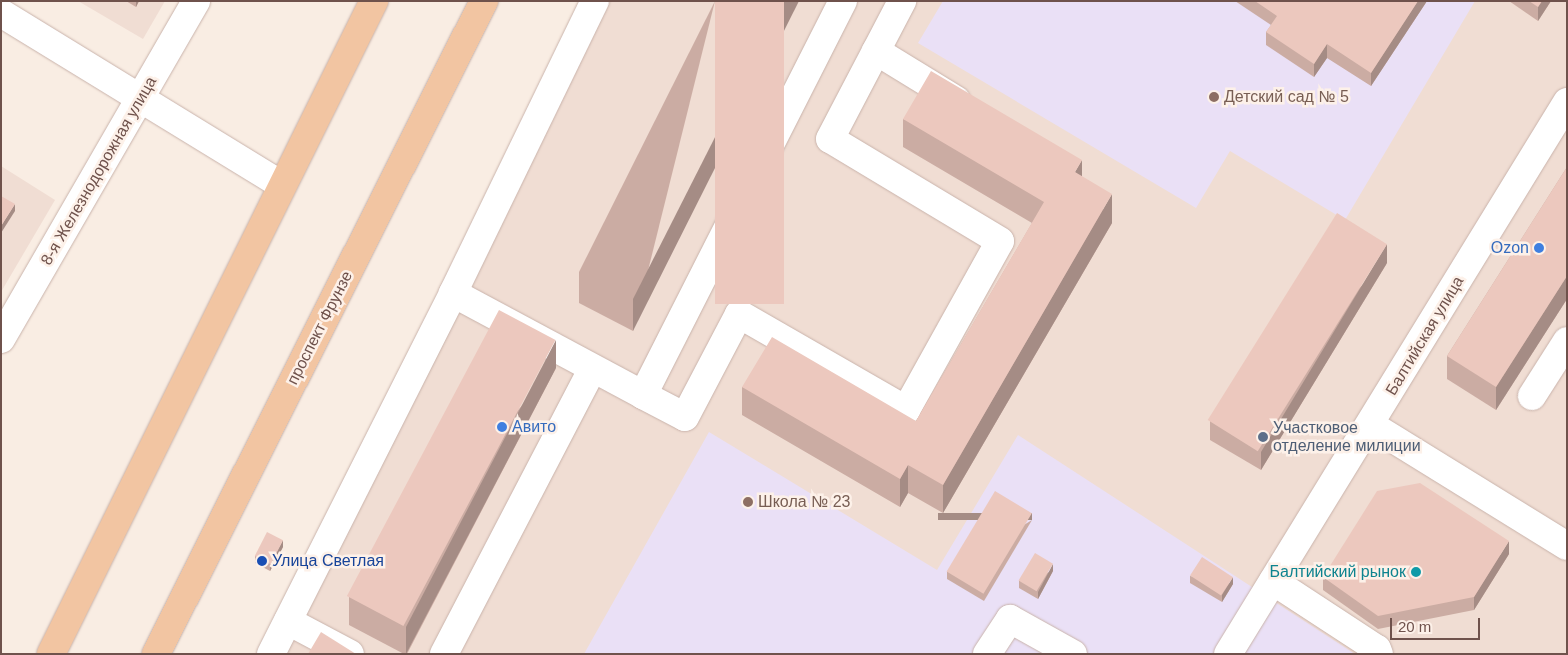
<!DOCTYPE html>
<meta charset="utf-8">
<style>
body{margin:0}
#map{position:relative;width:1568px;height:655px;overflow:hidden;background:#f9ede3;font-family:Helvetica,sans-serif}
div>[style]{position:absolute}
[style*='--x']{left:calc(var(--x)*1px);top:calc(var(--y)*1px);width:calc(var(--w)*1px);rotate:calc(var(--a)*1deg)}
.residential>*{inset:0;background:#f0ddd3}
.education>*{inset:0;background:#eae0f6}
.roads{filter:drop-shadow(0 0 1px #c9b3ab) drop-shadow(0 0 1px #c9b3ab)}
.minor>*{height:28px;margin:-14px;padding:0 14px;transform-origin:14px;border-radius:14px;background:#fff}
.major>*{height:28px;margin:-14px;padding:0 14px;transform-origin:14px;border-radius:14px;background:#f2c5a2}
.wall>*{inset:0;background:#cbaca3}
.shaded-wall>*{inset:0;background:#a58c85;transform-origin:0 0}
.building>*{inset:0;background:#ecc8be;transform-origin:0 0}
.dots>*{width:14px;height:14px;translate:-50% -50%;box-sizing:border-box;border:2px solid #fdf1e9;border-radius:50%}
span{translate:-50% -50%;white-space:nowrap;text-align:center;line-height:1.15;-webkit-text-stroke:5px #fdf1e9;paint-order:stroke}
.education-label{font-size:16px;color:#785e54}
.left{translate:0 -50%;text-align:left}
.street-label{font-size:16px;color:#6f524c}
.shop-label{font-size:16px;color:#366cbe}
.right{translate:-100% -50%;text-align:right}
.service-label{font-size:16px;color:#4e5e75}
.transit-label{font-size:16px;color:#164399}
.culture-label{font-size:16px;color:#0d838f}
.frame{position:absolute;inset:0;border:2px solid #6f524c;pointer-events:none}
.scale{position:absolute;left:1390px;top:618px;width:90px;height:22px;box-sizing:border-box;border:2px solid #6f524c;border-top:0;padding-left:6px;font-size:15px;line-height:18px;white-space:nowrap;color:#6f524c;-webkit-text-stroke:4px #fdf1e9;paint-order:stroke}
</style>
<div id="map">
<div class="residential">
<div style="clip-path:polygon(78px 1px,165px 1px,143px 39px)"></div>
<div style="clip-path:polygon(606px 1px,1567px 1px,1567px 654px,271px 654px)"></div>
<div style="clip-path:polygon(1px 166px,55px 200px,1px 292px)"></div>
</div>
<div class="education">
<div style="clip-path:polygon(943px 1px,1475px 1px,1345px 220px,1230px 151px,1196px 208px,918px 43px)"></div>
<div style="clip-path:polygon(709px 432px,937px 570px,1018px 435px,1355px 654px,584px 654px)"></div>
</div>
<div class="roads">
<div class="minor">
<div style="--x:1;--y:13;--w:329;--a:31.5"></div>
<div style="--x:876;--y:51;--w:94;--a:31.5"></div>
<div style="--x:453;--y:293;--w:216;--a:28.2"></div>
<div style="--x:643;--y:395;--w:442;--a:-63.1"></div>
<div style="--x:1;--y:339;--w:390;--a:-60"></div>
<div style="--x:643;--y:395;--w:47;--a:27.6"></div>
<div style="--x:685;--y:417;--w:116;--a:-62.3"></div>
<div style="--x:739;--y:314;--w:193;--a:29.9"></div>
<div style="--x:906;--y:410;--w:193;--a:-60.9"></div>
<div style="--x:1000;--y:241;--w:198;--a:-149"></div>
<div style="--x:830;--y:139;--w:156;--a:-62.4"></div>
<div style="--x:1532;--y:396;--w:65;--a:-57.5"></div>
<div style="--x:1371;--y:425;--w:230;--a:31.7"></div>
<div style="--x:1273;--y:581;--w:124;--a:33.2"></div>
<div style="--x:1377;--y:649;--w:5;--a:68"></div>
<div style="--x:288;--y:621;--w:70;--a:28"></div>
<div style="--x:271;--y:654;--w:404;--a:-63.2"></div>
<div style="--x:453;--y:293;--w:325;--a:-64.1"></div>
<div style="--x:444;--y:654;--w:322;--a:-62.5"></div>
<div style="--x:987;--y:654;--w:42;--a:-56.7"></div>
<div style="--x:1010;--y:619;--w:72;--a:29.1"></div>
<div style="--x:1228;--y:654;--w:648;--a:-58.44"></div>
</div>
<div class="major">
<div style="--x:51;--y:654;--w:729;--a:-63.68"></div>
<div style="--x:156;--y:654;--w:731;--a:-63.33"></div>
</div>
</div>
<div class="wall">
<div style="clip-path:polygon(126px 1px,139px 1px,136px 7px)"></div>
<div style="clip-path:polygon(715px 1px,633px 331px,579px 303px,579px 272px)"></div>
<div style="clip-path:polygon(1235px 1px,1427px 1px,1371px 86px,1327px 58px,1314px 77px,1266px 45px,1266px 32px,1271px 25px)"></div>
<div style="clip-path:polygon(1509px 1px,1551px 1px,1538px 21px)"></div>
<div style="clip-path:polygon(903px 119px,1082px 177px,1112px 223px,943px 513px,908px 493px,900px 507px,742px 415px,742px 387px,916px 421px,1032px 223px,903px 147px)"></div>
<div style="clip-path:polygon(1567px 167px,1567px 299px,1496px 410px,1447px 379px,1447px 356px)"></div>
<div style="clip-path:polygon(1387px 263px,1261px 470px,1210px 440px,1210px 421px)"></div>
<div style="clip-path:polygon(556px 368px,407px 654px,404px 654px,349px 625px,349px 597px)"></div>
<div style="clip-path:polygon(1032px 520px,984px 601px,947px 579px,947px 572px)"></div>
<div style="clip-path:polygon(283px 547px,270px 571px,255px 563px,255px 556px)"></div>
<div style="clip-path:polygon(1509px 554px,1474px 610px,1378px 629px,1323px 590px,1323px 577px)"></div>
<div style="clip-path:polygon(1053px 571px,1038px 599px,1019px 588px,1019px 581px)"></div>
<div style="clip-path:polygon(1190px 576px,1233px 584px,1222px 602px,1190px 583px)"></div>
</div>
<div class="shaded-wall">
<div style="clip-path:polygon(136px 1px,139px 1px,136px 7px)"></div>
<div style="clip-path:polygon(784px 1px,799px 1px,633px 331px,633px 299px)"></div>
<div style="clip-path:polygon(1418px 1px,1427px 1px,1371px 86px,1371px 73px)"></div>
<div style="clip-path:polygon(1542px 1px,1551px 1px,1538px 21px,1538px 7px)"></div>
<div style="clip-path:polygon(1327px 44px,1327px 58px,1314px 77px,1314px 64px)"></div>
<div style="clip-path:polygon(1082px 160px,1082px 188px,1075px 172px)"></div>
<div style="clip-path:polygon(1112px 194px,1112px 223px,943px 513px,943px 485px)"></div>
<div style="clip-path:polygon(15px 204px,15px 211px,1px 233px,1px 226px)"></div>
<div style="clip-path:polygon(1387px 244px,1387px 263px,1261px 470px,1261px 452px)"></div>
<div style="clip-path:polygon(1567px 276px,1567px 299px,1496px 410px,1496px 387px)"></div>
<div style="clip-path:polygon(556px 340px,556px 368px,406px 654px,406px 627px)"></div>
<div style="clip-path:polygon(908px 465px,908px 493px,900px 507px,900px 479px)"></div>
<div style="left:1032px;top:513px;width:7px;height:94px;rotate:90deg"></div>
<div style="clip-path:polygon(283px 540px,283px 547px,270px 571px,270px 564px)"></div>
<div style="clip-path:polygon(1509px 541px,1509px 554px,1474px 610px,1474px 597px)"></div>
<div style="clip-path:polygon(1053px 564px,1053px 571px,1038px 599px,1038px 592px)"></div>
<div style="clip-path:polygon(1233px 577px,1233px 584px,1222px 602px,1222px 595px)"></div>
</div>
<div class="building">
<div style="left:715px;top:1px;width:69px;height:303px"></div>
<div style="clip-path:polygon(1255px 1px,1418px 1px,1371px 73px,1327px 44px,1314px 64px,1266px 32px,1277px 16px)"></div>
<div style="clip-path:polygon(1529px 1px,1542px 1px,1538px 7px)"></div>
<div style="clip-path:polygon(931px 71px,1082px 160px,1075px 172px,1112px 194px,943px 485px,908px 465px,900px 479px,742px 387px,772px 337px,916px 421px,1044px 202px,903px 119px)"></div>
<div style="clip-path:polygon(1567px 167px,1567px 276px,1496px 387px,1447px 356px)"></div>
<div style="clip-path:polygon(1px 196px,15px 204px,1px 226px)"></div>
<div style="left:1337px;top:213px;width:59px;height:244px;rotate:32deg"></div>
<div style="left:499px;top:310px;width:64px;height:324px;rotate:28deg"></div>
<div style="clip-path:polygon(1420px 483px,1509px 541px,1474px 597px,1378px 616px,1323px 577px,1377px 491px)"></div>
<div style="left:995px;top:491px;width:43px;height:94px;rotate:31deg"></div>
<div style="left:267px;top:532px;width:18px;height:27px;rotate:27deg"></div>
<div style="left:1035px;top:553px;width:21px;height:32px;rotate:31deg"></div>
<div style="left:1202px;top:557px;width:37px;height:22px;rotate:33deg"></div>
<div style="clip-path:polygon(321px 632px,356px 654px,308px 654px)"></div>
</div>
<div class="dots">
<div style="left:1214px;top:97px;background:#8d6e63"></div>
<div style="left:1539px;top:248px;background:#3f7fe0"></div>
<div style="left:502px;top:427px;background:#3f7fe0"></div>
<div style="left:1263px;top:437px;background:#5c6f8a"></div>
<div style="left:748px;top:502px;background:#8d6e63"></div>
<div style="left:262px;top:561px;background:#1a4fb4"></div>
<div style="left:1416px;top:572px;background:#0f9aa8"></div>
</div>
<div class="education-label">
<span class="left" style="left:1224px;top:97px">Детский сад № 5</span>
<span class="left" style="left:758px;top:502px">Школа № 23</span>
</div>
<div class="street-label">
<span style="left:99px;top:171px;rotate:-60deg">8-я Железнодорожная улица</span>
<span style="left:320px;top:328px;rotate:-63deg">проспект Фрунзе</span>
<span style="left:1425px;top:336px;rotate:-59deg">Балтийская улица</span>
</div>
<div class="shop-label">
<span class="right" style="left:1529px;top:248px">Ozon</span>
<span class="left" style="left:512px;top:427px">Авито</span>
</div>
<div class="service-label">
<span class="left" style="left:1273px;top:437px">Участковое<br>отделение милиции</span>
</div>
<div class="transit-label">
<span class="left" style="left:272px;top:561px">Улица Светлая</span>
</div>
<div class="culture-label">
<span class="right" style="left:1406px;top:572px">Балтийский рынок</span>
</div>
<div class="frame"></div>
<div class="scale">20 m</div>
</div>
